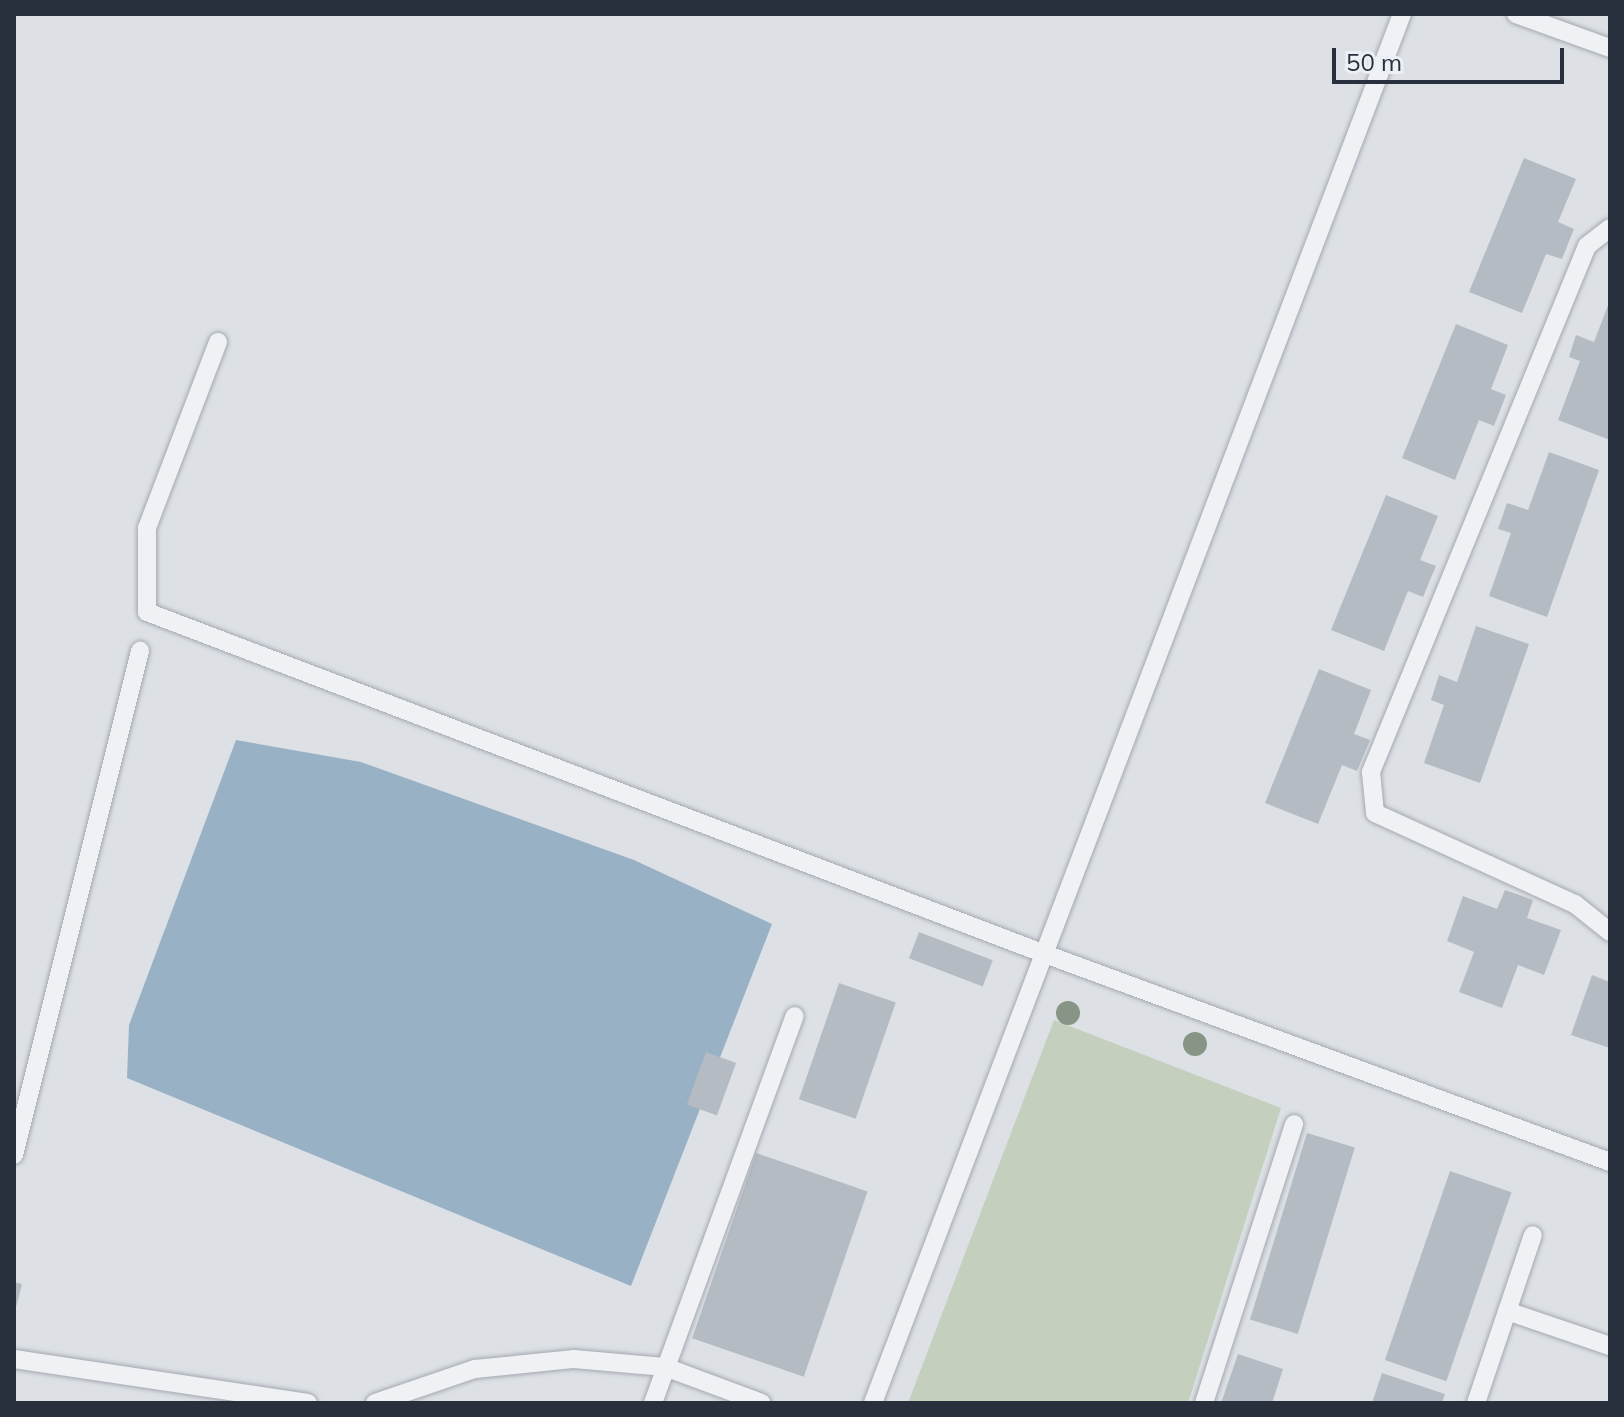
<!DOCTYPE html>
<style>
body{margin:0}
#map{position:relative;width:1624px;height:1417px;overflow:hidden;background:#dde1e6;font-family:Mulish,sans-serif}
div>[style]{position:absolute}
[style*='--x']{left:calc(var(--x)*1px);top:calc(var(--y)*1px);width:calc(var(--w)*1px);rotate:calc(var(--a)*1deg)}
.green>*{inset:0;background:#c4cfbe}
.water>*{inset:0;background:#99b1c5}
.building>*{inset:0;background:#b4bbc2;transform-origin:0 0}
.roads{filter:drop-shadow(0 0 2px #a3a8b0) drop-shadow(0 0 2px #a3a8b0)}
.service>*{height:18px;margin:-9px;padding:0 9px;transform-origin:9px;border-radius:9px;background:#eff1f5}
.trees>*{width:24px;height:24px;margin:-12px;border-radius:50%;background:#869585}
span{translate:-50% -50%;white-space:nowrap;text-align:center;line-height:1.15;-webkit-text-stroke:8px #ecf0f4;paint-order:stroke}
.frame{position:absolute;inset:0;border:16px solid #27303c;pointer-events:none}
.scale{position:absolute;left:1332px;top:48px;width:232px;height:36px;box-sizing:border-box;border:4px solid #27303c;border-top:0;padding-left:10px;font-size:24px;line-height:28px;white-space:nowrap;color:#27303c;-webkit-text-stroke:6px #ecf0f4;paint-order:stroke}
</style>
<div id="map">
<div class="green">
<div style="clip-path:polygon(1054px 1020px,1281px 1108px,1188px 1403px,908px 1403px)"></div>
</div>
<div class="water">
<div style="clip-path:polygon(236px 740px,361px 762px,634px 860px,772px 924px,631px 1286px,127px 1078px,129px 1025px)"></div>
</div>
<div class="building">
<div style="clip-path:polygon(1524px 158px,1576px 179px,1558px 222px,1574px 229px,1562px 259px,1546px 254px,1522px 313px,1469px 292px)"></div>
<div style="clip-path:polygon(1610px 300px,1610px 440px,1558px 420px,1580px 361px,1569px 357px,1576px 335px,1594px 342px)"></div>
<div style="clip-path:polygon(1456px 324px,1508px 345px,1491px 389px,1506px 395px,1494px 426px,1479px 420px,1455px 480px,1402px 458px)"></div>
<div style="clip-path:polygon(1549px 452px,1599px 470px,1547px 617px,1489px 596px,1511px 533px,1498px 529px,1507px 503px,1528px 510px)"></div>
<div style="clip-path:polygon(1386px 495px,1438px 516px,1420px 560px,1436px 566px,1423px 597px,1408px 591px,1384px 651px,1331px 630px)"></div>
<div style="clip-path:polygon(1476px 626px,1529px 644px,1480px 783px,1424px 763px,1444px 705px,1431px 700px,1439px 675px,1457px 682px)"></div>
<div style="clip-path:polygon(1319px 669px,1371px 690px,1354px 734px,1370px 740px,1357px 771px,1342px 765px,1318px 824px,1265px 803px)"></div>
<div style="clip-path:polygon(1505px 890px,1533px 900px,1527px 918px,1561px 930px,1544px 975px,1518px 965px,1502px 1008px,1459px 992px,1474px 952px,1447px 941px,1463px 896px,1497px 909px)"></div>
<div style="left:919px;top:932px;width:79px;height:28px;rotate:21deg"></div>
<div style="clip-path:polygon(1592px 975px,1610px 982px,1610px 1048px,1571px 1035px)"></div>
<div style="left:839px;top:983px;width:60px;height:123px;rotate:19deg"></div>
<div style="left:706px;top:1052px;width:32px;height:56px;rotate:20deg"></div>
<div style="left:1307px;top:1133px;width:50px;height:195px;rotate:17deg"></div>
<div style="left:756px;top:1153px;width:118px;height:196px;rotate:19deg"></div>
<div style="left:1450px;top:1171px;width:65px;height:200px;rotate:19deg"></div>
<div style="clip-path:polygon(14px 1282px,22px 1284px,15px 1311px,14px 1310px)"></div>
<div style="clip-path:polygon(1238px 1354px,1283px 1369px,1272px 1403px,1221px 1403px)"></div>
<div style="clip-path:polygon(1382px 1373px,1445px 1394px,1442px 1403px,1372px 1403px)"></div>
</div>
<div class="roads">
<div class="service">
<div style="--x:1516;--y:14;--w:100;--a:19.9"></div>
<div style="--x:1610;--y:228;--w:29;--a:142"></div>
<div style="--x:1587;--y:246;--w:569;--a:112.33"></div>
<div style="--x:1371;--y:772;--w:41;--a:84.4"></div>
<div style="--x:1375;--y:813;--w:220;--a:24.5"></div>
<div style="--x:1575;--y:904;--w:45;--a:38.7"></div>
<div style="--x:218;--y:342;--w:199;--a:110.9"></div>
<div style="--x:147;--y:528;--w:84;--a:90"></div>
<div style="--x:147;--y:612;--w:961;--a:20.85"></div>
<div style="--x:1045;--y:954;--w:602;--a:20.21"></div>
<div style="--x:14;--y:1155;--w:520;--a:-75.96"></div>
<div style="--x:1507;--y:1311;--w:109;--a:18.8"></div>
<div style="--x:14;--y:1359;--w:297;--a:8.5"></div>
<div style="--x:375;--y:1403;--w:106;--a:-18.8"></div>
<div style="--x:475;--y:1369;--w:100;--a:-5.8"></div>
<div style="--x:574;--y:1359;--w:91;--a:5"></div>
<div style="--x:665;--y:1367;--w:103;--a:20.4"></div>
<div style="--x:653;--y:1403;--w:412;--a:-69.9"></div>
<div style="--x:873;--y:1403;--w:1486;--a:-69.15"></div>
<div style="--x:1204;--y:1403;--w:293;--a:-72.1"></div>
<div style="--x:1476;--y:1403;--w:177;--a:-71.3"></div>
</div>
</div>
<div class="trees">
<div style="left:1068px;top:1013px"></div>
<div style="left:1195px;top:1044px"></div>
</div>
<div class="frame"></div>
<div class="scale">50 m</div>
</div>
